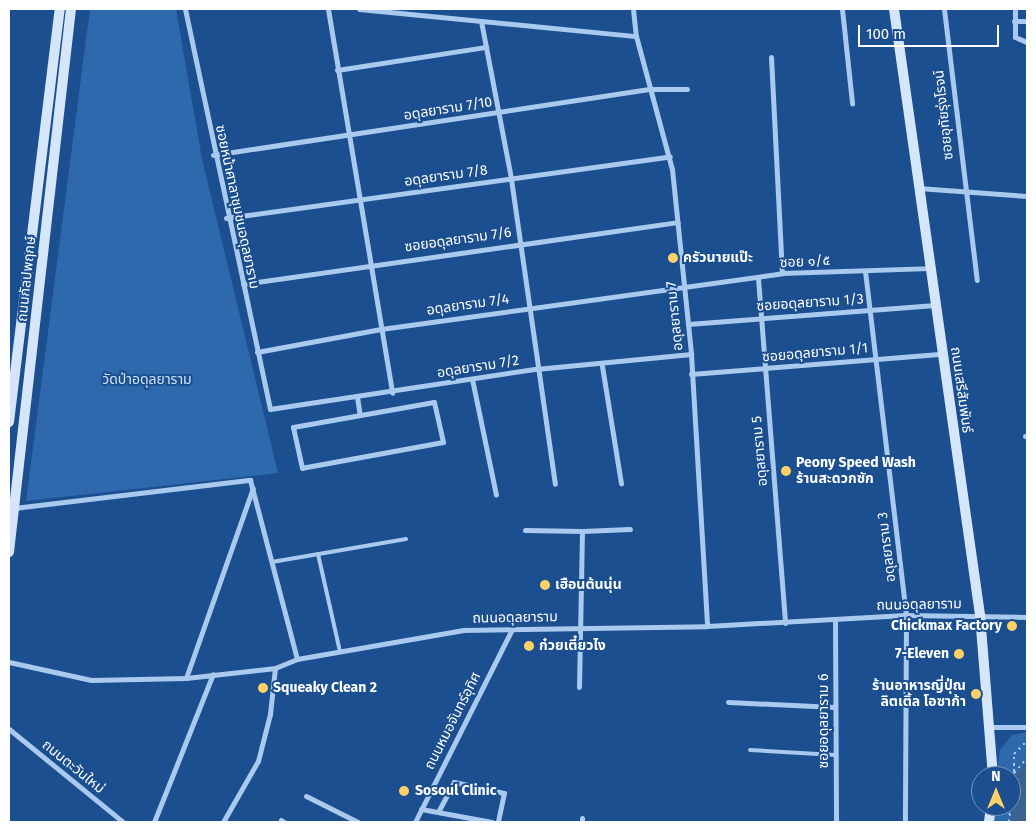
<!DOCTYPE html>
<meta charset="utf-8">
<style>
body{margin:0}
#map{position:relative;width:1036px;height:831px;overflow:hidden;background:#1b4f8f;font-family:"Fira Sans","Noto Sans Thai",sans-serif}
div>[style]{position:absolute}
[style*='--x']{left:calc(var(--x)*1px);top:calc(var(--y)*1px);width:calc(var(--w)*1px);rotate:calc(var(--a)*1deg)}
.green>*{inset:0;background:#2e69ad}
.water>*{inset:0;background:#3c6290}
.path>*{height:2px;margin-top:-1px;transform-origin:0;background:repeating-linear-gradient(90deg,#a9c9ee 0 2.5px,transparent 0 6.5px)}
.lane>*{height:4px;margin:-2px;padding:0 2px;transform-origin:2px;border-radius:2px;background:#a9c9ee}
.street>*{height:5px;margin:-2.5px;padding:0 2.5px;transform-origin:2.5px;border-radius:2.5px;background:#a9c9ee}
.secondary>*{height:10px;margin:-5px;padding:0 5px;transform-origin:5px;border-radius:5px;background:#d6e6fa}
.dots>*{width:14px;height:14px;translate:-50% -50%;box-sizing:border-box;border:2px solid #1b4f8f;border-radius:50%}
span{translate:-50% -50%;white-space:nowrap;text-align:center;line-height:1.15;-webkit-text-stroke:4px #1b4f8f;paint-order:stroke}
.street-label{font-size:14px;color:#fff}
.poi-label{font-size:14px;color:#fff;font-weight:700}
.left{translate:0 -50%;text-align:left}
.right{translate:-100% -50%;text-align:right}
.park-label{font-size:14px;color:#cfe3fa}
.frame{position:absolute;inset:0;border:10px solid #fff;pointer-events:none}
.north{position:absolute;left:971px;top:766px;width:50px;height:50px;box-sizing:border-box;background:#1b4f8f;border:1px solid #7695bc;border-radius:50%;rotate:0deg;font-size:14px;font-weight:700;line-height:20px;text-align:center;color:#fff}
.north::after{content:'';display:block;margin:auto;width:18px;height:22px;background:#ffd166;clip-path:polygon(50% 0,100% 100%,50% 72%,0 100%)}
.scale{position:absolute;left:858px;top:25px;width:141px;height:22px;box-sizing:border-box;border:2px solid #fff;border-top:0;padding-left:6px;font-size:15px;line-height:18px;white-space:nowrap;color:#fff;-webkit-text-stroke:4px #1b4f8f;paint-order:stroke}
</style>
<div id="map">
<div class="green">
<div style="clip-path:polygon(90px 9px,176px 9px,202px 159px,278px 473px,26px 501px)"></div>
<div style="clip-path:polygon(1027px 732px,1027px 822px,991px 822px,993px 806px,1011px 806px,1011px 776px,996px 776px,1000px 750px,1012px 735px)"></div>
</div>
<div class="water">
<div style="clip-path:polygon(1027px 761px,1027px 822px,1011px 822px,1016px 775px)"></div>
</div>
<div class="path">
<div style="--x:1014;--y:772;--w:18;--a:-90"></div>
<div style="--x:1014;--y:754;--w:18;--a:-45"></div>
<div style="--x:1011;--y:800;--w:27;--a:-84"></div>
<div style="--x:1014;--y:773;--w:20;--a:-49"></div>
<div style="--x:1009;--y:822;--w:16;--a:-86"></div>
</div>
<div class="lane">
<div style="--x:318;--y:554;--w:100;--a:77.3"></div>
<div style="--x:272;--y:562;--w:136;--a:-9.7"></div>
<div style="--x:750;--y:750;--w:85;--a:3.4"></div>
</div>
<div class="street">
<div style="--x:185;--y:9;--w:409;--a:78"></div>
<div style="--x:270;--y:409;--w:269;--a:-8.6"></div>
<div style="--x:536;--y:369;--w:156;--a:-5.5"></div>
<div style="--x:328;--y:9;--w:389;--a:80.5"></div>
<div style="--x:359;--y:9;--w:278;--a:5.6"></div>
<div style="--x:633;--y:9;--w:27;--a:84"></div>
<div style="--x:636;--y:36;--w:138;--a:74.9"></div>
<div style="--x:672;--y:169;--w:186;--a:84.1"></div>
<div style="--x:691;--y:354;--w:272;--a:86.6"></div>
<div style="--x:842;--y:9;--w:95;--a:83.9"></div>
<div style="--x:944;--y:9;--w:273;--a:83.1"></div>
<div style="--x:1015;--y:9;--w:28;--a:90"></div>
<div style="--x:1015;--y:37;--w:13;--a:23"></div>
<div style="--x:481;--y:21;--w:161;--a:79.2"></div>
<div style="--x:511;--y:179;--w:308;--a:81.8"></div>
<div style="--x:1014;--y:21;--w:13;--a:0"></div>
<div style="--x:771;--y:57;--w:216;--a:87.1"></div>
<div style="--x:337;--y:70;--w:151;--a:-8.8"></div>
<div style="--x:213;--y:155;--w:441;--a:-8.6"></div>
<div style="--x:649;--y:89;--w:38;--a:0"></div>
<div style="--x:918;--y:188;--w:109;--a:4.2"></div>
<div style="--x:226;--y:218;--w:448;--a:-7.9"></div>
<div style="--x:865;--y:271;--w:346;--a:83.2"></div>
<div style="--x:906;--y:615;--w:207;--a:90.3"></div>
<div style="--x:758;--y:278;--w:346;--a:85.5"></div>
<div style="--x:243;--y:284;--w:439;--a:-8.1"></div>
<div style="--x:688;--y:324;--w:248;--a:-4.4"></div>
<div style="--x:257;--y:352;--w:126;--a:-10.5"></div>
<div style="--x:381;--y:329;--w:405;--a:-7.9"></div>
<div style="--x:782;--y:273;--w:147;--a:-1.9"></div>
<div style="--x:602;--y:366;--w:119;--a:80.8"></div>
<div style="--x:691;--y:374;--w:252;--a:-4.6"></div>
<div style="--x:472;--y:379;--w:118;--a:78.3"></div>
<div style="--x:357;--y:397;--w:18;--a:81"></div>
<div style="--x:434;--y:402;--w:41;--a:77.3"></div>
<div style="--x:443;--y:442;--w:143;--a:169.6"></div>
<div style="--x:302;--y:468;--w:42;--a:-102.4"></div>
<div style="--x:293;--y:427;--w:143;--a:-10.1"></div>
<div style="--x:1025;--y:436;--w:2;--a:0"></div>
<div style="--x:14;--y:508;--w:238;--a:-6.8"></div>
<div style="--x:250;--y:480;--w:185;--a:75.3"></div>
<div style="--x:525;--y:530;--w:57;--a:1"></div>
<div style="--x:582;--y:531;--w:156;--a:91.1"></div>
<div style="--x:582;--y:531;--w:48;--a:-2.4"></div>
<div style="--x:835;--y:620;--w:202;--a:89.7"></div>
<div style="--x:9;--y:662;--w:84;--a:12.4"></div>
<div style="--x:91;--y:680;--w:95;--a:-1.2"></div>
<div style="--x:186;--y:678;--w:90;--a:-6.4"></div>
<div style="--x:275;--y:668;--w:24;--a:-22"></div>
<div style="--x:297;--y:659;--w:169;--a:-9.9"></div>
<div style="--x:463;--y:630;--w:244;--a:-0.9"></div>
<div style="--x:707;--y:626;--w:199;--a:-3.2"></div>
<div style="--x:906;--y:615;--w:121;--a:0.9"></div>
<div style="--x:186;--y:678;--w:201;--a:-70.6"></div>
<div style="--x:728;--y:702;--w:107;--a:2.7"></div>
<div style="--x:992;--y:727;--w:35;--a:0"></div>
<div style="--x:9;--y:729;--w:147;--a:39.2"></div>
<div style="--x:306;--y:796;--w:58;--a:26.6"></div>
<div style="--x:421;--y:809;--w:72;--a:10.4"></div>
<div style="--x:438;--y:812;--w:34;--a:-62"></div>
<div style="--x:454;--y:782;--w:51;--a:12.4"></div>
<div style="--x:504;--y:793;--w:30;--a:102"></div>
<div style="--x:281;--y:820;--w:4;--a:34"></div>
<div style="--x:154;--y:822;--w:159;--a:-68.3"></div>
<div style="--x:223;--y:822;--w:70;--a:-60.2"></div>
<div style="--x:258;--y:761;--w:49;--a:-75.7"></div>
<div style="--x:270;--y:714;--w:46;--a:-83.8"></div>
<div style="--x:415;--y:822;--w:216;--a:-63.3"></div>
<div style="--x:582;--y:822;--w:4;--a:-90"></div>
</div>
<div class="secondary">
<div style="--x:894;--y:9;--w:612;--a:81.92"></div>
<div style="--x:980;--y:615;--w:162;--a:85.4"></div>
<div style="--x:9;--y:422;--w:416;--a:-83"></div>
<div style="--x:9;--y:552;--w:547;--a:-83.49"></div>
<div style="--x:989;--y:822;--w:16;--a:-83"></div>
</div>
<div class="dots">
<div style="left:673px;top:258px;background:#ffd166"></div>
<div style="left:786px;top:471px;background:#ffd166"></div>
<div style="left:545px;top:585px;background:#ffd166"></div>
<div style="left:1012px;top:626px;background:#ffd166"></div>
<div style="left:529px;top:646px;background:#ffd166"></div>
<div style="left:959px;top:654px;background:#ffd166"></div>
<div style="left:263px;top:688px;background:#ffd166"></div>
<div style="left:976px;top:694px;background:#ffd166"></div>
<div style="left:404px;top:791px;background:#ffd166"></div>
</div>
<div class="street-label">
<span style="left:448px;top:109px;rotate:-9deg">อดุลยาราม 7/10</span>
<span style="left:944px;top:115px;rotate:-96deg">ซอยอุทัยรุ่งโรจน์</span>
<span style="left:446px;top:176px;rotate:-8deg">อดุลยาราม 7/8</span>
<span style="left:237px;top:207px;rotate:78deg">ซอยหน้าศาลาชุมชนอดุลยาราม</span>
<span style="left:458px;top:240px;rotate:-8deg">ซอยอดุลยาราม 7/6</span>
<span style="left:805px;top:262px;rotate:-3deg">ซอย ๑/๕</span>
<span style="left:27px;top:279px;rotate:-84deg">ถนนกัลปพฤกษ์</span>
<span style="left:810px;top:303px;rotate:-4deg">ซอยอดุลยาราม 1/3</span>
<span style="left:468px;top:305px;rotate:-8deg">อดุลยาราม 7/4</span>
<span style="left:675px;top:316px;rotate:-96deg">อดุลยาราม 7</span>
<span style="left:815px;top:353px;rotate:-5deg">ซอยอดุลยาราม 1/1</span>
<span style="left:478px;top:367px;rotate:-9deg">อดุลยาราม 7/2</span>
<span style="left:961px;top:390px;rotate:82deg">ถนนเสรีสัมพันธ์</span>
<span style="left:760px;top:451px;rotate:-95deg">อดุลยาราม 5</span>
<span style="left:887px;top:547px;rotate:-97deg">อดุลยาราม 3</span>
<span style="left:919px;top:605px;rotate:-1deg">ถนนอดุลยาราม</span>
<span style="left:515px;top:618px;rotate:-1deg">ถนนอดุลยาราม</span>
<span style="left:453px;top:721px;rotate:-63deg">ถนนหมอจันทร์อุทิศ</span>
<span style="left:824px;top:721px;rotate:-90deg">ซอยอดุลยาราม 6</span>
<span style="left:73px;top:767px;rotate:39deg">ถนนตะวันใหม่</span>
</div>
<div class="poi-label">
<span class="left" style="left:683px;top:258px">ครัวนายแป๊ะ</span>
<span class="left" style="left:796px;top:471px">Peony Speed Wash<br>ร้านสะดวกซัก</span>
<span class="left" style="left:555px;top:585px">เฮือนต้นนุ่น</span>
<span class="right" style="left:1002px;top:626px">Chickmax Factory</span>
<span class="left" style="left:539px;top:646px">ก๋วยเตี๋ยวไง</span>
<span class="right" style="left:949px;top:654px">7-Eleven</span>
<span class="right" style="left:966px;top:694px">ร้านอาหารญี่ปุ่ณ<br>ลิตเติ้ล โอซาก้า</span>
<span class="left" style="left:273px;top:688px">Squeaky Clean 2</span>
<span class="left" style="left:415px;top:791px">Sosoul Clinic</span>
</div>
<div class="park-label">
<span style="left:147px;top:380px">วัดป่าอดุลยาราม</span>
</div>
<div class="frame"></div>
<div class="north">N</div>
<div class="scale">100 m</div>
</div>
